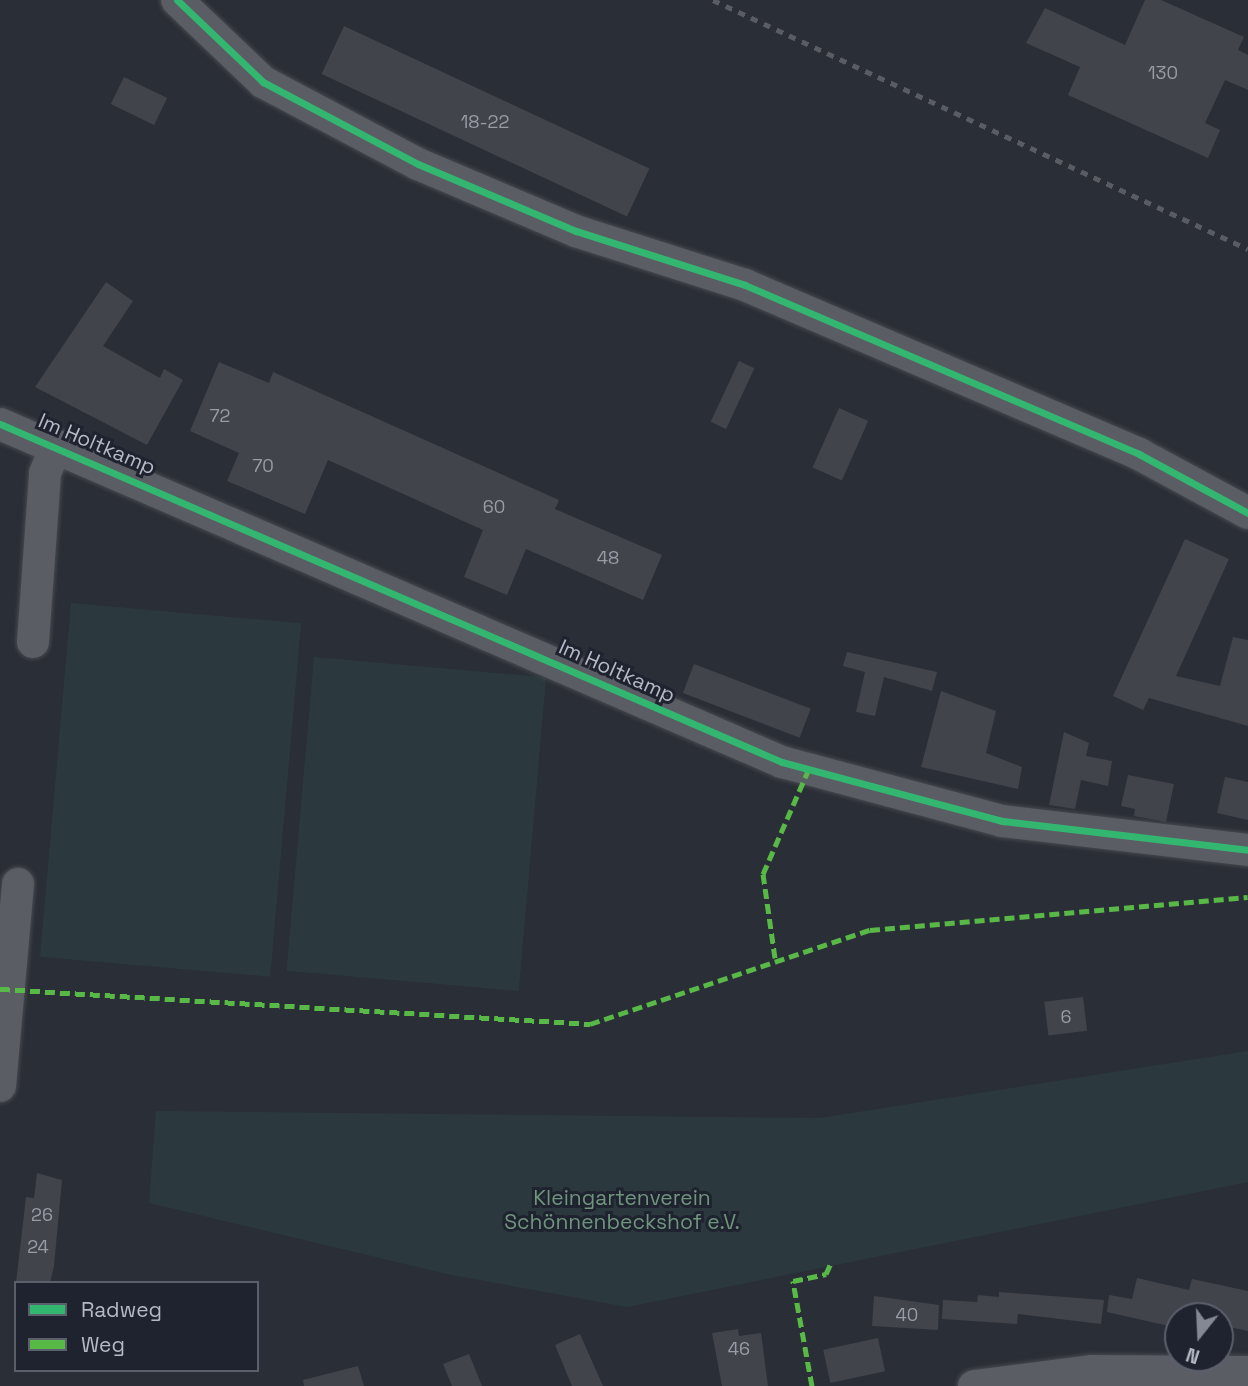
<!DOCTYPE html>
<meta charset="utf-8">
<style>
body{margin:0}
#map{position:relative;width:1248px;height:1386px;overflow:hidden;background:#2a2e36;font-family:"Space Grotesk",sans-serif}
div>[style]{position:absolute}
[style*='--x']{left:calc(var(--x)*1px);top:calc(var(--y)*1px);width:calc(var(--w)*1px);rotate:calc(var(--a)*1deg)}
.green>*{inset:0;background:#2b393e;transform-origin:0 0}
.building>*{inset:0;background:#41444b;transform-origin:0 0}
.roads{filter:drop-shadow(0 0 2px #46494f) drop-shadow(0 0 2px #46494f)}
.minor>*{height:32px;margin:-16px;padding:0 16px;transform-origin:16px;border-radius:16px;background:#5a5d64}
.rail>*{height:5px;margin-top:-2.5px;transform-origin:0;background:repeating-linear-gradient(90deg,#595c62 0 7px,transparent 0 14px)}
.quiet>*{height:5px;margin-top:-2.5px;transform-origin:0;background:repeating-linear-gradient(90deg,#58b947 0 10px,transparent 0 15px)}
.cycleway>*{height:7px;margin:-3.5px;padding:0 3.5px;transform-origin:3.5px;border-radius:3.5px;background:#33b770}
span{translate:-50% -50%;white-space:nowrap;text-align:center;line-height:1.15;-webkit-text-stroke:6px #1f2330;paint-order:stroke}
.number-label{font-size:18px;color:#989ca7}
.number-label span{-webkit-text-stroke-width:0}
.street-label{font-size:21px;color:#b5b9c6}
.park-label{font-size:21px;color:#6f957c}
.legend{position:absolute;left:14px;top:1281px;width:245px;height:91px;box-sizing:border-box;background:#1f2330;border:2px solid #5b5f6c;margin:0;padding:9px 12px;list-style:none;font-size:21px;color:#b5b9c6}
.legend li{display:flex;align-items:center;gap:14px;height:35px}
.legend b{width:35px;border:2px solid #5b5f6c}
.north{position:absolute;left:1164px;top:1302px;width:70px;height:70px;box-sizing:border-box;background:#1f2330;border:2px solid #5b5f6c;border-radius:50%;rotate:198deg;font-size:19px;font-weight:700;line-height:28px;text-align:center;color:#b5b9c6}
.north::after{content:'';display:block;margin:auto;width:24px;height:32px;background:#848894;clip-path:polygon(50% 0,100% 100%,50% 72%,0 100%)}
</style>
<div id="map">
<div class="green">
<div style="left:71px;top:603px;width:231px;height:355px;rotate:5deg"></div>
<div style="left:314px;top:657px;width:233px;height:315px;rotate:5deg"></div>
<div style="clip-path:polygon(1248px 1051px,1248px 1182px,627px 1307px,447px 1274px,149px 1203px,156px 1111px,820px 1118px)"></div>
</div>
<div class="building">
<div style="clip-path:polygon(1145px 0,1161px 0,1244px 37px,1238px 50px,1248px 55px,1248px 90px,1225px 80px,1205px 123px,1220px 130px,1208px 158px,1068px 95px,1080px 67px,1026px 43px,1045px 8px,1125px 45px)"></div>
<div style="left:344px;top:26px;width:337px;height:53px;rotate:25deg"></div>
<div style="left:124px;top:77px;width:48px;height:30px;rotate:26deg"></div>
<div style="clip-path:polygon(106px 282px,133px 301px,103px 346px,160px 378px,164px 369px,183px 380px,147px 445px,35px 387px)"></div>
<div style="left:739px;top:361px;width:17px;height:67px;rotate:25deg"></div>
<div style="clip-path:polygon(219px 362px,269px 383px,273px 372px,559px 500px,555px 509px,662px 555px,643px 600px,526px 549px,507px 595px,464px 577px,483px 530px,328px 460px,305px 514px,227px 481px,239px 453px,190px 431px)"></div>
<div style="left:839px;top:408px;width:32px;height:65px;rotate:24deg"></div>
<div style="clip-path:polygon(1185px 539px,1229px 559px,1176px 676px,1220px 686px,1233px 637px,1248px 640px,1248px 726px,1149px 698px,1143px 710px,1113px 696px)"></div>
<div style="clip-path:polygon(847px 652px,937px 672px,932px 691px,884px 677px,875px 716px,856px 712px,865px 672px,843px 666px)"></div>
<div style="left:694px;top:664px;width:125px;height:31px;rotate:21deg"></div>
<div style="clip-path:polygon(941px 691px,996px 711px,986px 753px,1022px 767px,1018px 789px,921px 767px)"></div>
<div style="clip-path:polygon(1064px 732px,1089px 743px,1086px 756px,1112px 761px,1108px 786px,1081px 780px,1075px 809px,1049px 805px)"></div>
<div style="clip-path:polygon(1128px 775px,1174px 784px,1166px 822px,1134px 816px,1135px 809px,1121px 806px)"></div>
<div style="clip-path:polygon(1225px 777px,1248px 782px,1248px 820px,1217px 813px)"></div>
<div style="left:1083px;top:997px;width:34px;height:39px;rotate:83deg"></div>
<div style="clip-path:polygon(37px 1173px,62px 1180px,54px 1266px,50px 1283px,16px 1283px,26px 1197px,34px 1198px)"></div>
<div style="clip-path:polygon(1137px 1278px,1189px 1290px,1192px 1279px,1248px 1291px,1248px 1331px,1220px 1325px,1220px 1316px,1178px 1316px,1178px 1328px,1107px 1312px,1109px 1295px,1132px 1299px)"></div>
<div style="clip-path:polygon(999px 1292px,1104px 1300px,1101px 1324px,1018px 1314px,1017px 1324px,942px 1319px,943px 1300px,977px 1302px,978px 1295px,999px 1297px)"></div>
<div style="clip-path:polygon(874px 1296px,939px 1305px,938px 1330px,872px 1326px)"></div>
<div style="clip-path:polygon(738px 1329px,739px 1336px,761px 1333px,768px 1386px,722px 1386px,712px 1333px)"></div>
<div style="clip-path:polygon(580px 1334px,591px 1359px,603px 1386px,572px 1386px,555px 1345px)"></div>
<div style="left:878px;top:1338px;width:34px;height:56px;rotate:78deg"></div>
<div style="clip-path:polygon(469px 1354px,482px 1386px,452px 1386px,443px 1364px)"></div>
<div style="clip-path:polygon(358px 1366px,364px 1386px,304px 1386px,303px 1380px)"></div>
</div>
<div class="roads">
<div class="minor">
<div style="--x:177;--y:0;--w:119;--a:43.6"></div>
<div style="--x:263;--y:82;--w:175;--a:27.9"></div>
<div style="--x:418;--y:164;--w:172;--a:23"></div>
<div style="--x:576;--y:231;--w:177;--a:17.7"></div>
<div style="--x:745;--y:285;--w:429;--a:23.2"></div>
<div style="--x:1139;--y:454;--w:124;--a:28.4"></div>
<div style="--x:0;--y:424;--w:852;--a:23.38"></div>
<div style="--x:782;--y:762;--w:228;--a:15"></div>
<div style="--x:1002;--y:821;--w:248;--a:6.7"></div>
<div style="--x:33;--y:642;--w:169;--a:-85.9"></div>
<div style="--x:45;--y:473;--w:30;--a:-67"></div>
<div style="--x:0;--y:1086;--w:203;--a:-84.9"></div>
<div style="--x:974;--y:1386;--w:118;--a:-7.3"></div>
<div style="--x:1091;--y:1371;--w:157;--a:0.4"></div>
</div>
</div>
<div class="rail">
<div style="--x:713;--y:0;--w:590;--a:24.96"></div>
</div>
<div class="quiet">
<div style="--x:775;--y:958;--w:85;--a:-98.1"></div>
<div style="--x:763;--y:874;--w:112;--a:-66.4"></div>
<div style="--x:0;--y:989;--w:591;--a:3.39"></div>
<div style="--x:590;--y:1024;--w:295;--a:-18.6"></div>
<div style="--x:870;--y:930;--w:379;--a:-5"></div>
<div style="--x:812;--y:1386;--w:107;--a:-100.3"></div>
<div style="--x:793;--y:1281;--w:34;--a:-12"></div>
<div style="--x:826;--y:1274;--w:12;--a:-66"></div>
</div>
<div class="cycleway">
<div style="--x:177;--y:0;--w:119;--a:43.6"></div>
<div style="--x:263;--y:82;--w:175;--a:27.9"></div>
<div style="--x:418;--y:164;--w:172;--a:23"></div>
<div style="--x:576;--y:231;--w:177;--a:17.7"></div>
<div style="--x:745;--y:285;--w:429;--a:23.2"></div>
<div style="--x:1139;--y:454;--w:124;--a:28.4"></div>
<div style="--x:0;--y:424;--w:852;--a:23.38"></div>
<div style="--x:782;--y:762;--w:228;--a:15"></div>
<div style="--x:1002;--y:821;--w:248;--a:6.7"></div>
</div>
<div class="number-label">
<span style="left:1163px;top:73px">130</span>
<span style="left:485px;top:122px">18-22</span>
<span style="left:220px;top:416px">72</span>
<span style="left:263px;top:466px">70</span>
<span style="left:494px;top:507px">60</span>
<span style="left:608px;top:558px">48</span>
<span style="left:1066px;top:1017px">6</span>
<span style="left:42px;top:1215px">26</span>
<span style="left:38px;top:1247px">24</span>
<span style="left:907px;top:1315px">40</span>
<span style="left:739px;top:1349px">46</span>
</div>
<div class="street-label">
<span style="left:97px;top:444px;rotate:23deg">Im Holtkamp</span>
<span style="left:617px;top:671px;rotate:24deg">Im Holtkamp</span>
</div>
<div class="park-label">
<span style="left:622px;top:1210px">Kleingartenverein<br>Schönnenbeckshof e.V.</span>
</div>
<ul class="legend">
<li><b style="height:9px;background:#33b770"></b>Radweg</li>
<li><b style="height:9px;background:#58b947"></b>Weg</li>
</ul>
<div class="north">N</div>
</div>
